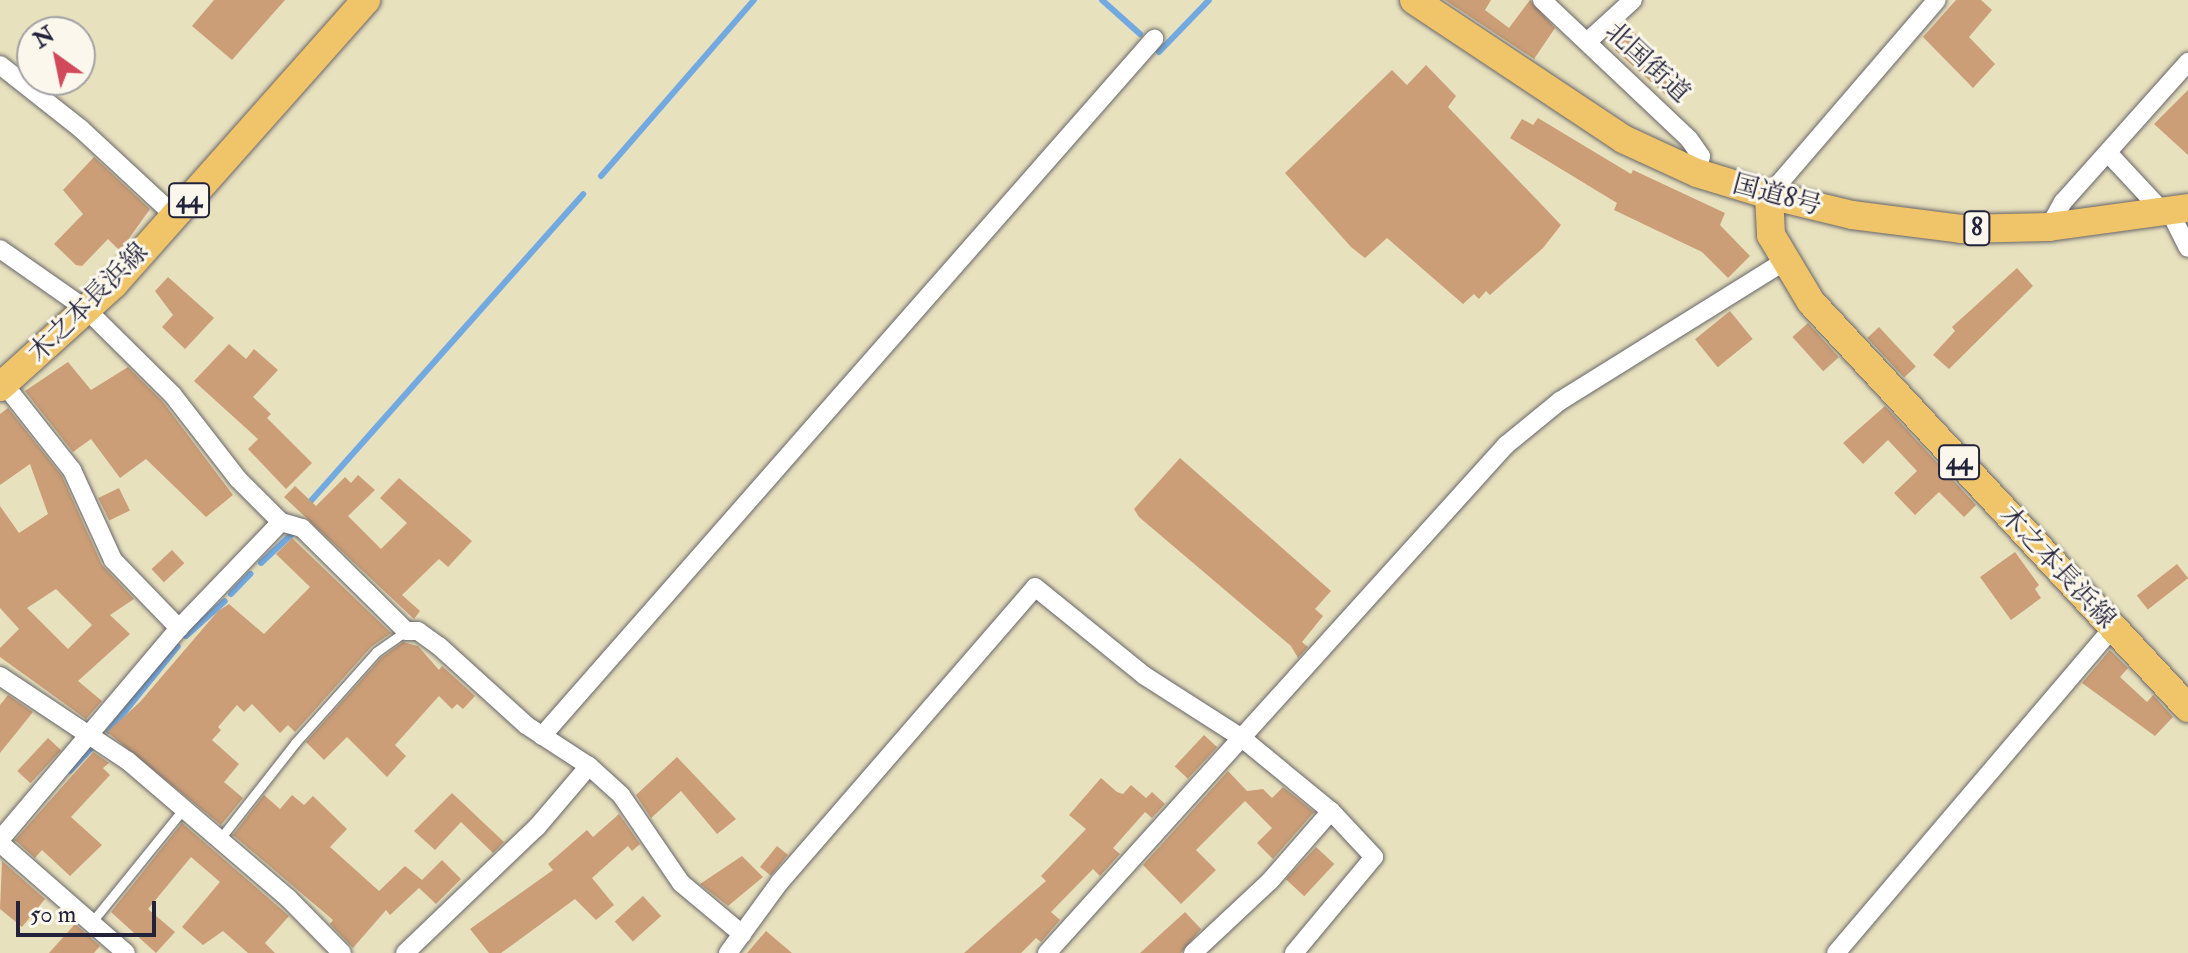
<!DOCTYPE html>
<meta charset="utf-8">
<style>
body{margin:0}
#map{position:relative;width:2188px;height:953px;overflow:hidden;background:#e8e1be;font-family:"IM FELL Double Pica","Noto Serif JP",serif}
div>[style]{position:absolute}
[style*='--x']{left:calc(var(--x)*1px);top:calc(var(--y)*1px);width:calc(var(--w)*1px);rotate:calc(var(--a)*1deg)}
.stream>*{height:6px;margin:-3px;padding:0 3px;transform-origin:3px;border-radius:3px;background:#72a9e1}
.building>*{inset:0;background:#cb9e77;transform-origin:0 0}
.roads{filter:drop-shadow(0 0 2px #676569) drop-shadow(0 0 2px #676569)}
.service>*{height:9px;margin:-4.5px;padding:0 4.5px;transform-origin:4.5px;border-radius:4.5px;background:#fff}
.minor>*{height:18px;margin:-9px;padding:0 9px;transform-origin:9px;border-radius:9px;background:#fff}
.primary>*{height:28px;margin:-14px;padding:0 14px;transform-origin:14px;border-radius:14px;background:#f0c469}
.trunk>*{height:28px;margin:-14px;padding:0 14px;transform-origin:14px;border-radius:14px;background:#f0c469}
span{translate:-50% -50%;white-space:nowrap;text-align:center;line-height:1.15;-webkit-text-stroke:6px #fbf7ec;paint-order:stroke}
.shield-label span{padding:2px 6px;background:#fbf7ec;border:2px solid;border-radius:6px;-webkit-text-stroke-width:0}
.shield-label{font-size:24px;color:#22223b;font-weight:700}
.street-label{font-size:26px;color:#22223b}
.north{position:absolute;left:16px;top:16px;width:80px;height:80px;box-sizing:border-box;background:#fbf7ec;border:2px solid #a4a2a5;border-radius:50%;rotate:327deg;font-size:22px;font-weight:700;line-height:32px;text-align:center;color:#22223b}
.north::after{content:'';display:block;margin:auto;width:28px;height:36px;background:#d1495b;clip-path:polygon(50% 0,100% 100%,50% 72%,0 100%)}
.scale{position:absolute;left:16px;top:901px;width:140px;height:36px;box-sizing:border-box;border:4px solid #22223b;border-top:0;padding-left:10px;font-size:24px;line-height:28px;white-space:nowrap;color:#22223b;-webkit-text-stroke:6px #fbf7ec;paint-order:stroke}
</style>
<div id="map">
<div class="stream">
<div style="--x:1102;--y:0;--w:51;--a:41.8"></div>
<div style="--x:1159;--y:52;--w:72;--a:-46.1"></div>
<div style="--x:601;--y:176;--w:233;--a:-49"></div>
<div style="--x:309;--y:503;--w:413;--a:-48.4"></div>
<div style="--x:261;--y:563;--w:42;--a:-43.1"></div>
<div style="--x:231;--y:594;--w:28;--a:-46"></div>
<div style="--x:186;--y:636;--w:52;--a:-41.9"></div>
<div style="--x:109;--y:731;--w:109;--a:-50.9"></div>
<div style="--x:70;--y:771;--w:37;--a:-47"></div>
</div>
<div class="building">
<div style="clip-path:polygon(214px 0,285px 0,232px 60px,192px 26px)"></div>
<div style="clip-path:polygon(1445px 0,1491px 0,1485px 10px,1509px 28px,1530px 0,1555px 28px,1534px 59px)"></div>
<div style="clip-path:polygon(1956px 0,1981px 0,1992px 10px,1969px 37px,1995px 64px,1973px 88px,1923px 37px)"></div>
<div style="clip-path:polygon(1625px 24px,1686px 80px,1669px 98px,1615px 50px,1619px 46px,1611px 36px)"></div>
<div style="clip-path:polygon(1426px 65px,1456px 96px,1448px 107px,1561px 225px,1543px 248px,1490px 295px,1486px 291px,1479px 299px,1474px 294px,1463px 304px,1387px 238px,1365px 258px,1351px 247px,1285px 173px,1392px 70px,1407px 85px)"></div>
<div style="clip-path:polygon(2188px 90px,2188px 155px,2154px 124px)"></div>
<div style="clip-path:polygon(1538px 118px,1631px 174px,1633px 170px,1725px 213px,1720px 225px,1750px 256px,1728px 278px,1702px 252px,1614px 210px,1617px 203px,1510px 138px,1522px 119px,1533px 125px)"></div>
<div style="clip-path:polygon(94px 157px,150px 209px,120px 251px,108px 239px,82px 266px,76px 265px,54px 244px,83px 214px,63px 190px)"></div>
<div style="clip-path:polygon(2017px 268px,2033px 286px,1949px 369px,1933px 355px,1955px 331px,1952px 327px)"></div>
<div style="clip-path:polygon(168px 277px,214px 318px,185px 349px,162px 327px,173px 315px,155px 291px)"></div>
<div style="left:1730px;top:311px;width:36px;height:45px;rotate:51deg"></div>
<div style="left:1808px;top:323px;width:46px;height:21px;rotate:48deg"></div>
<div style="left:1879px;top:327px;width:54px;height:16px;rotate:47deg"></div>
<div style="clip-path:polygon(229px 344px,246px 359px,254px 349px,278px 370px,253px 397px,271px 414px,267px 418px,312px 463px,286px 489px,248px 449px,258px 439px,194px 381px)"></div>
<div style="clip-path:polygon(68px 362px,91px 390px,128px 367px,163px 402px,233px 495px,206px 517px,146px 459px,120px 478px,91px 439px,73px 452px,25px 391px)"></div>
<div style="clip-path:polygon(1885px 406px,1976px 505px,1964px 517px,1939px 492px,1915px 515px,1894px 493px,1917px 471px,1888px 440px,1863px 464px,1843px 443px)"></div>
<div style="clip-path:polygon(evenodd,8px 408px,62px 476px,102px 565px,134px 599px,110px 615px,130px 634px,78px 681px,102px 701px,86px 719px,0 657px,0 648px,19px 629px,0 608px,0 506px,19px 533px,48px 514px,30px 464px,0 485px,0 414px,8px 408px,56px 589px,92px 625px,68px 649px,27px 608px,56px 589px)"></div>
<div style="clip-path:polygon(1180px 458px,1331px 591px,1315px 609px,1323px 616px,1302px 642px,1308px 647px,1298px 658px,1291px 646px,1139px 517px,1134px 509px)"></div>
<div style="clip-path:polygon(358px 475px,375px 490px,348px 516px,381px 549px,407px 523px,380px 498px,399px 478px,472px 541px,448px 567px,439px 559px,402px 595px,420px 611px,414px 619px,284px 497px,295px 486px,316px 506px,345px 477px,351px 483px)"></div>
<div style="left:119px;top:488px;width:25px;height:23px;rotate:64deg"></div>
<div style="clip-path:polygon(292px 538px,391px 633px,371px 647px,295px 732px,288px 725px,280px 733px,252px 704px,244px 712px,237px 705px,218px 727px,221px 730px,212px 740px,239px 764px,224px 782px,243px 798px,221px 825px,107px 732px,140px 702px,218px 611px,229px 604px,264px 634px,310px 587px,276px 554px)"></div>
<div style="left:172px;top:550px;width:18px;height:28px;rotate:47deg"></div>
<div style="clip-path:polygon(2015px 552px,2039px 585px,2035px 589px,2041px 598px,2011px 620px,1980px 577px)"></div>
<div style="left:2177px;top:564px;width:18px;height:51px;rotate:52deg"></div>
<div style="clip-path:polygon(403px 642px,418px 646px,439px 670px,442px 666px,475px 696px,463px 709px,457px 704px,452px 709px,439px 696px,395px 745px,406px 756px,387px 777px,347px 737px,324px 760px,306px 742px,381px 658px)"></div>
<div style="clip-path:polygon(2110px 650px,2128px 668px,2120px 677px,2147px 702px,2153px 695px,2173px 717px,2155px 736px,2082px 683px)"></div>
<div style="clip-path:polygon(8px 695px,33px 712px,0 753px,0 705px)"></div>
<div style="left:1204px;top:735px;width:18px;height:43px;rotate:43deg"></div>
<div style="left:48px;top:738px;width:18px;height:45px;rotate:43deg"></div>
<div style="clip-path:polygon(93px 752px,109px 763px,103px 768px,110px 775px,71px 817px,102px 845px,70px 876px,42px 850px,35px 858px,15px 840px)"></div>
<div style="clip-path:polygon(677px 757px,736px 819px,717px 834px,681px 791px,651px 818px,636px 795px)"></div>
<div style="clip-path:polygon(1228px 771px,1247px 791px,1263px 789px,1272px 798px,1283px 787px,1314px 812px,1273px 859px,1257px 843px,1272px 828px,1245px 801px,1196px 850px,1216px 870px,1181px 904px,1143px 865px)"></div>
<div style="clip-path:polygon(1101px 778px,1117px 792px,1123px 794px,1131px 785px,1146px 798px,1152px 792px,1165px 804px,1152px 818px,1145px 812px,1113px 848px,1120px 854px,1100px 876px,1093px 869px,1051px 912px,1060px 920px,1041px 942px,1036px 938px,1021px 953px,964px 953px,1046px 881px,1041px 876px,1086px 829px,1069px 815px)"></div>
<div style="clip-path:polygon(452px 793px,504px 842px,493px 853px,461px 822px,435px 850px,414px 831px)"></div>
<div style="clip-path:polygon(264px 795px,280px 809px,292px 795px,304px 805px,313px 796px,347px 829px,330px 847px,379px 891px,405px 866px,422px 880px,442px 860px,461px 879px,436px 904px,419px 888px,390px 915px,386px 910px,353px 948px,330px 924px,333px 920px,233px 835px)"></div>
<div style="clip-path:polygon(619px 814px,640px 844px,632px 851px,628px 846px,592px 878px,614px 905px,596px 920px,575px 899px,501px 953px,489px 953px,470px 929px,553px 870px,548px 864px,587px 830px,593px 837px)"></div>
<div style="clip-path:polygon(182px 823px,289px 916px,265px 943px,275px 953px,248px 953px,223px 931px,203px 945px,182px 927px,220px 882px,191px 857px,148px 909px,175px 932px,156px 953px,111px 912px)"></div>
<div style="left:777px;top:846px;width:14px;height:27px;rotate:39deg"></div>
<div style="left:1316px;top:847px;width:25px;height:44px;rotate:43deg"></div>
<div style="clip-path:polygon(742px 856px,763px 877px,728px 906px,700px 884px)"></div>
<div style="clip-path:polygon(2px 861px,45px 899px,22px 927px,0 909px)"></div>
<div style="left:643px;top:896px;width:27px;height:38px;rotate:48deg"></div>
<div style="clip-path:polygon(1185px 912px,1201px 929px,1181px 953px,1140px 953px)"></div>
<div style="clip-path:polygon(75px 924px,100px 946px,94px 953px,49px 953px)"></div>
<div style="clip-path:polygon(766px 931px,792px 953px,747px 953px)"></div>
</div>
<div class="roads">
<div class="service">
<div style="--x:219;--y:840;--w:123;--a:-51.9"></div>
<div style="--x:295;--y:743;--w:122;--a:-48.3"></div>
<div style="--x:376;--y:652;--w:37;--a:-35"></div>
<div style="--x:91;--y:923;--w:148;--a:-51"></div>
</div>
<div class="minor">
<div style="--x:1542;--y:0;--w:202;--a:43.4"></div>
<div style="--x:1689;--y:139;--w:21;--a:55"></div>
<div style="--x:1701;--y:156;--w:17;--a:103"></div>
<div style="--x:1587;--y:42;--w:62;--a:-42.4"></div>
<div style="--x:0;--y:65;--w:103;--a:38.3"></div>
<div style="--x:81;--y:129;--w:128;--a:42.8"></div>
<div style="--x:2109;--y:154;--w:81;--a:47"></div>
<div style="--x:1769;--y:195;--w:257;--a:-49.3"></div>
<div style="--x:2170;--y:212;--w:40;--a:63.4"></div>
<div style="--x:2049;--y:227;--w:29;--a:-61"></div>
<div style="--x:2063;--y:202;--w:188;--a:-48.2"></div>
<div style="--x:0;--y:249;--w:106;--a:35"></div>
<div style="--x:87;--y:310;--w:120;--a:44.7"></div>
<div style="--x:172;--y:394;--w:108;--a:52.2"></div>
<div style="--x:238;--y:479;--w:61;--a:45"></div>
<div style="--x:281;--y:522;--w:147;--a:133.9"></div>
<div style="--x:179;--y:628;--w:277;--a:130.2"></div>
<div style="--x:4;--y:384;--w:110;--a:51.7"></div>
<div style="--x:72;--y:470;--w:99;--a:65.5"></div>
<div style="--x:113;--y:560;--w:95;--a:45.9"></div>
<div style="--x:281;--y:522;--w:22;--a:16"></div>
<div style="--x:302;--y:528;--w:146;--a:44.7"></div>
<div style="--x:406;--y:631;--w:12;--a:0"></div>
<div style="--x:418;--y:631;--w:26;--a:36"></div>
<div style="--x:439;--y:646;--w:118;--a:42.2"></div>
<div style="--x:526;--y:725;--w:75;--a:33.1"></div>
<div style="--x:589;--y:766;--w:43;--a:42.2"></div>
<div style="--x:621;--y:795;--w:107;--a:55.7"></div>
<div style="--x:681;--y:883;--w:80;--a:39.9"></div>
<div style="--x:0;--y:676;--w:154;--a:33.6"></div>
<div style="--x:128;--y:761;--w:211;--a:40.6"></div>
<div style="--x:288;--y:898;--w:77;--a:45.5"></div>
<div style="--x:542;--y:736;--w:928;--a:-48.72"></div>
<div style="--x:0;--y:843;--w:167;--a:41.1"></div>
<div style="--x:405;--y:953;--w:182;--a:-43.7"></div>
<div style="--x:537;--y:827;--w:80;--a:-49.6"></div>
<div style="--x:728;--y:953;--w:87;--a:-53.9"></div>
<div style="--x:779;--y:883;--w:391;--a:-49.1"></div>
<div style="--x:1035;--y:587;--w:141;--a:39"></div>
<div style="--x:1145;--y:676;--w:115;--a:32.6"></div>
<div style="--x:1242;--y:738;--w:115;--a:39.4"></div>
<div style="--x:1331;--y:811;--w:63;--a:46.9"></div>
<div style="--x:1374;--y:857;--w:125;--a:129.8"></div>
<div style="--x:1047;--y:953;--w:685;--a:-47.9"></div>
<div style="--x:1506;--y:445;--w:70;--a:-39.2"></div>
<div style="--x:1560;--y:401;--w:263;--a:-31.9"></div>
<div style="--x:1193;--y:953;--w:105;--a:-43.1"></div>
<div style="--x:1270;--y:881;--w:93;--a:-48.9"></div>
<div style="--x:1836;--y:953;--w:427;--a:-49.6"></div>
</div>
<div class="primary">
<div style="--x:1769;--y:195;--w:40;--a:87.1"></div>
<div style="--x:1771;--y:235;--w:78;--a:59.2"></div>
<div style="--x:1811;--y:302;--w:554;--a:47.12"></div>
<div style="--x:0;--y:387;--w:154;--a:-42.1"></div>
<div style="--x:114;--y:284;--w:380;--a:-48.4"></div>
</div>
<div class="trunk">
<div style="--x:1414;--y:0;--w:251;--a:33.6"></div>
<div style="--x:1623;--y:139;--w:81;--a:24.7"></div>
<div style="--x:1697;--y:173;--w:75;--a:17"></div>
<div style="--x:1769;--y:195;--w:85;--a:13.5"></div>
<div style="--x:1852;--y:215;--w:110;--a:7.3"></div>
<div style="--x:1961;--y:229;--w:88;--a:-1.3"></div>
<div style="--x:2049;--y:227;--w:140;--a:-7.8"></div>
</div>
</div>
<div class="shield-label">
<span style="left:189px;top:200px">44</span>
<span style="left:1977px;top:228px">8</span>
<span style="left:1959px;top:462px">44</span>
</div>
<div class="street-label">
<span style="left:1647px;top:63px;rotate:43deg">北国街道</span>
<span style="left:1777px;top:196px;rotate:15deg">国道8号</span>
<span style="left:89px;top:303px;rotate:-45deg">木之本長浜線</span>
<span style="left:2057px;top:568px;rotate:47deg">木之本長浜線</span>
</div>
<div class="north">N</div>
<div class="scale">50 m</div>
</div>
